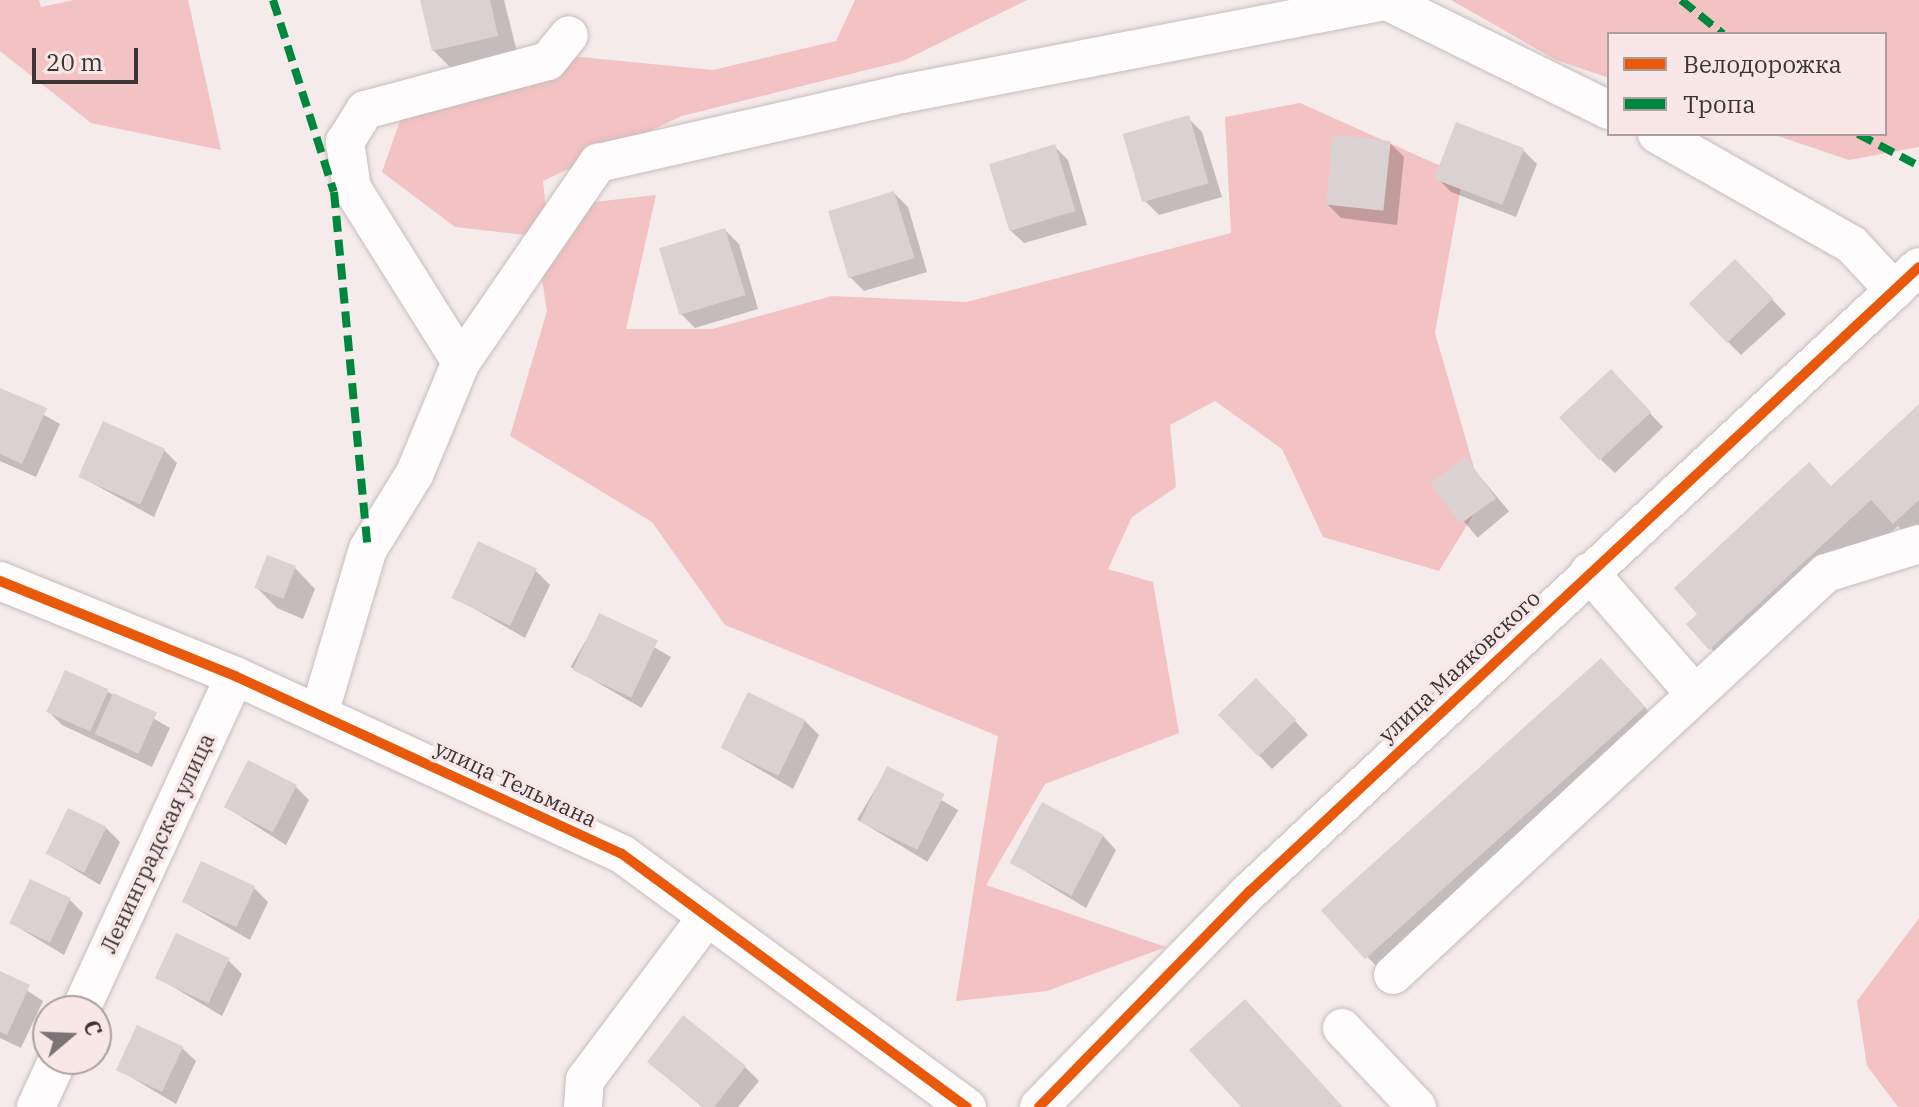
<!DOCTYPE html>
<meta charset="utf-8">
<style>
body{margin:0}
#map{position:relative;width:1919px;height:1107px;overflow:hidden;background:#f5ebeb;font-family:"IBM Plex Serif",serif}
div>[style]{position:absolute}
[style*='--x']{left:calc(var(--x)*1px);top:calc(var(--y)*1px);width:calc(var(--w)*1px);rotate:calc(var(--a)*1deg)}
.green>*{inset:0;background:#f3c2c2}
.shadow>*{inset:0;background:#0003;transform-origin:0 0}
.building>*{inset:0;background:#dad2d2;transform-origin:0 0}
.roads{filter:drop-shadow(0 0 2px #c5bdbd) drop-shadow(0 0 2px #c5bdbd)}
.minor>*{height:38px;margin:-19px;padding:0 19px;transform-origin:19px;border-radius:19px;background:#fefcfc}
.quiet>*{height:8px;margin-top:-4px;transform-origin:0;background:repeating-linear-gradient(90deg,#00873e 0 16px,transparent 0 24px)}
.cycleway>*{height:10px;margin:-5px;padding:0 5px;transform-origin:5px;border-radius:5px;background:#e8590c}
span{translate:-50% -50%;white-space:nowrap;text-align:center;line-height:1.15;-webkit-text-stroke:7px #f9e7e7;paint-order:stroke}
.street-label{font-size:22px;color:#3b3434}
.legend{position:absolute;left:1607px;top:32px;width:280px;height:104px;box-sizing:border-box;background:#f9e7e7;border:2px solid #ad9f9f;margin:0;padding:10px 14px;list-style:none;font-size:24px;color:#3b3434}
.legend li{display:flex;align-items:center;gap:16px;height:40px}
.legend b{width:40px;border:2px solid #ad9f9f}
.north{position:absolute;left:32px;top:995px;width:80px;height:80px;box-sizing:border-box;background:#f9e7e7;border:2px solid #ad9f9f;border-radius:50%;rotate:71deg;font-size:22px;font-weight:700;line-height:32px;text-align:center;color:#3b3434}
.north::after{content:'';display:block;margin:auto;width:28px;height:36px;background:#7c7474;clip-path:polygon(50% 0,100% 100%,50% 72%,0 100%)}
.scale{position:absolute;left:32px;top:48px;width:106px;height:36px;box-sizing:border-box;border:4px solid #3b3434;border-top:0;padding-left:10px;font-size:24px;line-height:28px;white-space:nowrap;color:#3b3434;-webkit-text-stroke:6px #f9e7e7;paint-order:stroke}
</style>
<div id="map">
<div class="green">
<div style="clip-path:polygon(0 0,39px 0,41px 7px,74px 0,188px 0,221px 150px,91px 123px,0 51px)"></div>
<div style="clip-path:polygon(855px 0,1027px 0,903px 61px,682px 116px,543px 181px,549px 238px,594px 202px,656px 195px,626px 329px,712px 329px,832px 296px,966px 302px,1231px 233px,1225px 117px,1300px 103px,1463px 176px,1435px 333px,1483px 499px,1439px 571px,1323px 537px,1282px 449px,1215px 401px,1170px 425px,1176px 487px,1132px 517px,1108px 569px,1153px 582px,1179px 733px,1045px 784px,986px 885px,1166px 947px,1047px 991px,956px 1001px,998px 736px,725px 625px,652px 522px,510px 436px,547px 311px,535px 236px,455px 227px,382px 172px,412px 87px,529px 52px,713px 70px,836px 41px)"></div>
<div style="clip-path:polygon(1451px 0,1919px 0,1919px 147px,1849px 160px,1772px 134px,1885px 134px,1885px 34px,1609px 34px,1609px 78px,1556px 60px)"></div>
<div style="clip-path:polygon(1919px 918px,1919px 1107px,1898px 1107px,1867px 1066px,1857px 1001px)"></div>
</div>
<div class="shadow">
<div style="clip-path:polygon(422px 0,504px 0,518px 56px,454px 71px,433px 50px)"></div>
<div style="clip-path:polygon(1188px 118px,1202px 132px,1222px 197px,1159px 215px,1145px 201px)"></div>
<div style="clip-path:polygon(1390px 143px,1404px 157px,1397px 225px,1341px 218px,1327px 204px)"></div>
<div style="clip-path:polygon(1054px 146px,1068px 160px,1087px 225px,1024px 243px,1010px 230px)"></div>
<div style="clip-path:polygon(1523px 150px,1537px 164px,1516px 217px,1451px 192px,1437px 178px)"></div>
<div style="clip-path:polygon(894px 193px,908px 207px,927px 272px,864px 291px,850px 277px)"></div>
<div style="clip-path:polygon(725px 230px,739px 244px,758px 309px,695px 328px,681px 314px)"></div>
<div style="clip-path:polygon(1735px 261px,1786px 314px,1741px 355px,1727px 341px)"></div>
<div style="clip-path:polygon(1624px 386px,1663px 427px,1615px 473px,1601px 460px)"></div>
<div style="clip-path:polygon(0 390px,60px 424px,36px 477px,0 461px)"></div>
<div style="clip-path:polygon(1919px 407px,1919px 547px,1898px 526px,1737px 675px,1711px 648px,1832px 488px)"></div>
<div style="clip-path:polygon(163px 449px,177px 463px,154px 517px,81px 477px)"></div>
<div style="left:1466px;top:460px;width:67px;height:41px;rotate:50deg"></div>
<div style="clip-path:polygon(295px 568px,315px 589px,303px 619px,277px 608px,256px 587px)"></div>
<div style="clip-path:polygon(536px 571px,550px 585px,525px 638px,454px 597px)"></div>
<div style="left:600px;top:616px;width:82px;height:59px;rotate:30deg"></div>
<div style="clip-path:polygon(1627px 687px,1670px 735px,1397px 988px,1327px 914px)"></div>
<div style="clip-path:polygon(108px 692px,170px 728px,152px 767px,62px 725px,48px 711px)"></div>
<div style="clip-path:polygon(1270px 694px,1308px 735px,1272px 769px,1220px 714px)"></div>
<div style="clip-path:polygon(805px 721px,819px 735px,793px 789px,723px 748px)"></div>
<div style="left:888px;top:768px;width:82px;height:60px;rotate:31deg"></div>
<div style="clip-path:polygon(295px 786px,309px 800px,286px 845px,226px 807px)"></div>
<div style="clip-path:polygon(106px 828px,120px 842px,100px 885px,49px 854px)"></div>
<div style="clip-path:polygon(1103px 836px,1116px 850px,1086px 908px,1012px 863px)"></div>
<div style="clip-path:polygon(254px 888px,268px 902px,250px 940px,184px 902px)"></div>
<div style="clip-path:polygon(69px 899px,83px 913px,64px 955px,11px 923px)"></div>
<div style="clip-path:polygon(228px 960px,242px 974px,222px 1016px,158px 978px)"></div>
<div style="clip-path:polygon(0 973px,43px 1001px,21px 1048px,0 1038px)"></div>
<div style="clip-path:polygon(182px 1048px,196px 1061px,176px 1104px,119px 1070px)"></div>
<div style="clip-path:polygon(649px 1062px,745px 1067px,759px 1081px,738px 1107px,702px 1107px)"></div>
</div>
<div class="building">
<div style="clip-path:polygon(420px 0,490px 0,498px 36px,432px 51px)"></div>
<div style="left:1189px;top:115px;width:71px;height:69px;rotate:74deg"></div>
<div style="left:1456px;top:122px;width:73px;height:61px;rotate:21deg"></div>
<div style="left:1333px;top:135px;width:58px;height:70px;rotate:6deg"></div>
<div style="left:1055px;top:144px;width:70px;height:69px;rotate:73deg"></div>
<div style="left:894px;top:191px;width:70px;height:69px;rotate:73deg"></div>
<div style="left:725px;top:228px;width:70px;height:69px;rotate:73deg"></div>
<div style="left:1735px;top:259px;width:55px;height:64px;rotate:46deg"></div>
<div style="left:1611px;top:369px;width:59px;height:71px;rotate:47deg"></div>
<div style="clip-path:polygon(0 388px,47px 408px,22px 464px,0 454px)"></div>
<div style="clip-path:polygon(1919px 404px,1919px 500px,1893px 524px,1871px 500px,1709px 650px,1686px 624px,1697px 614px,1674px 588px,1809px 462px,1831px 486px)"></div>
<div style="left:103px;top:421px;width:68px;height:61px;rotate:24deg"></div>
<div style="left:1466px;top:457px;width:51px;height:44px;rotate:54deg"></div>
<div style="left:478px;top:541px;width:65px;height:63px;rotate:25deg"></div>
<div style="left:267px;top:555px;width:31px;height:35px;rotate:21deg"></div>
<div style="left:599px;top:613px;width:65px;height:63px;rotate:25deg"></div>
<div style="left:1601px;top:658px;width:66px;height:377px;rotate:48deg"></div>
<div style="left:65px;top:670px;width:48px;height:46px;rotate:24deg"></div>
<div style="left:1256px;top:678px;width:58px;height:53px;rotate:46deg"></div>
<div style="left:748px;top:692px;width:64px;height:62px;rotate:26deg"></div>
<div style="left:113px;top:693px;width:48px;height:45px;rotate:24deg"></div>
<div style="left:248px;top:760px;width:55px;height:53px;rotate:27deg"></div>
<div style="left:887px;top:766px;width:64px;height:62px;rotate:26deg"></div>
<div style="left:1042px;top:802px;width:70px;height:69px;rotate:28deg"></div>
<div style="left:68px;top:808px;width:43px;height:51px;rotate:26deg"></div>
<div style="left:201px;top:861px;width:60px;height:45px;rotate:25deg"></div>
<div style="left:30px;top:879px;width:45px;height:49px;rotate:25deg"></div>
<div style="left:176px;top:933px;width:59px;height:50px;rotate:25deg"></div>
<div style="clip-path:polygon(0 971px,30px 985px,7px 1035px,0 1032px)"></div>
<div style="clip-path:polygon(1245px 999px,1343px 1107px,1241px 1107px,1189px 1050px)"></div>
<div style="clip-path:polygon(683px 1015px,746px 1066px,714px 1107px,703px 1107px,647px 1062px)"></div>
<div style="left:137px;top:1025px;width:51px;height:50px;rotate:25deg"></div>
</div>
<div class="roads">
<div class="minor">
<div style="--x:1657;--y:134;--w:224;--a:29.6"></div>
<div style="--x:1852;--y:245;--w:62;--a:47"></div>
<div style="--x:461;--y:362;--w:205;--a:-122.1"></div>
<div style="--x:352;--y:188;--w:47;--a:-98.7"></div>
<div style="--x:345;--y:142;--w:38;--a:-58"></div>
<div style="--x:365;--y:110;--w:189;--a:-15"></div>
<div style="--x:548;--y:61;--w:33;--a:-51"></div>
<div style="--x:1589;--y:572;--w:160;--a:49"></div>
<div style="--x:0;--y:581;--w:253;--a:22"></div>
<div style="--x:235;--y:676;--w:426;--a:24.7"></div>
<div style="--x:622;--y:854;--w:428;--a:36.3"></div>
<div style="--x:319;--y:714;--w:172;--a:-73.5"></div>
<div style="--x:368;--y:549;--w:89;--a:-58.3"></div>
<div style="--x:415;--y:473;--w:120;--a:-67.5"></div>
<div style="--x:461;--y:362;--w:242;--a:-55.5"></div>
<div style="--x:598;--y:163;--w:312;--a:-12.8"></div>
<div style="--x:902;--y:94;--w:494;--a:-10.9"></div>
<div style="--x:1387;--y:1;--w:247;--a:26.2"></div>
<div style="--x:1393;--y:975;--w:591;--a:-42.87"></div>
<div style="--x:1826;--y:573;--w:97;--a:-17.3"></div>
<div style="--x:80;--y:1011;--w:369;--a:-65.2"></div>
<div style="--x:1342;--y:1028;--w:109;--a:46.5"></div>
<div style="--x:36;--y:1107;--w:53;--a:-65.4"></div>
<div style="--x:583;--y:1107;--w:27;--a:-86"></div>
<div style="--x:585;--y:1080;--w:204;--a:-53.2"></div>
<div style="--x:1039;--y:1107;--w:301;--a:-45.7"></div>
<div style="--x:1249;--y:892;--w:916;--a:-43.01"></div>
</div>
</div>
<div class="quiet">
<div style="--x:273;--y:0;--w:201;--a:72.4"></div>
<div style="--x:334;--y:192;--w:359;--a:84.6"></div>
<div style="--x:1681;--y:0;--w:54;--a:39"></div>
<div style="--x:1858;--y:134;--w:69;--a:27.7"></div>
</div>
<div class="cycleway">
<div style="--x:0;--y:581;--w:253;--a:22"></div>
<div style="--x:235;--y:676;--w:426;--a:24.7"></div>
<div style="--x:622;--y:854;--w:428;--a:36.3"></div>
<div style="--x:1039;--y:1107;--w:301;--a:-45.7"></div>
<div style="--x:1249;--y:892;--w:916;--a:-43.01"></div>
</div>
<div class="street-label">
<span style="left:1459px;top:666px;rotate:-43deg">улица Маяковского</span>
<span style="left:516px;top:783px;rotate:25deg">улица Тельмана</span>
<span style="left:157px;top:843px;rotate:-65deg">Ленинградская улица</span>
</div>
<ul class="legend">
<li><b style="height:10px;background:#e8590c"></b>Велодорожка</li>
<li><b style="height:10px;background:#00873e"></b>Тропа</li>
</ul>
<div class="north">С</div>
<div class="scale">20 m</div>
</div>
